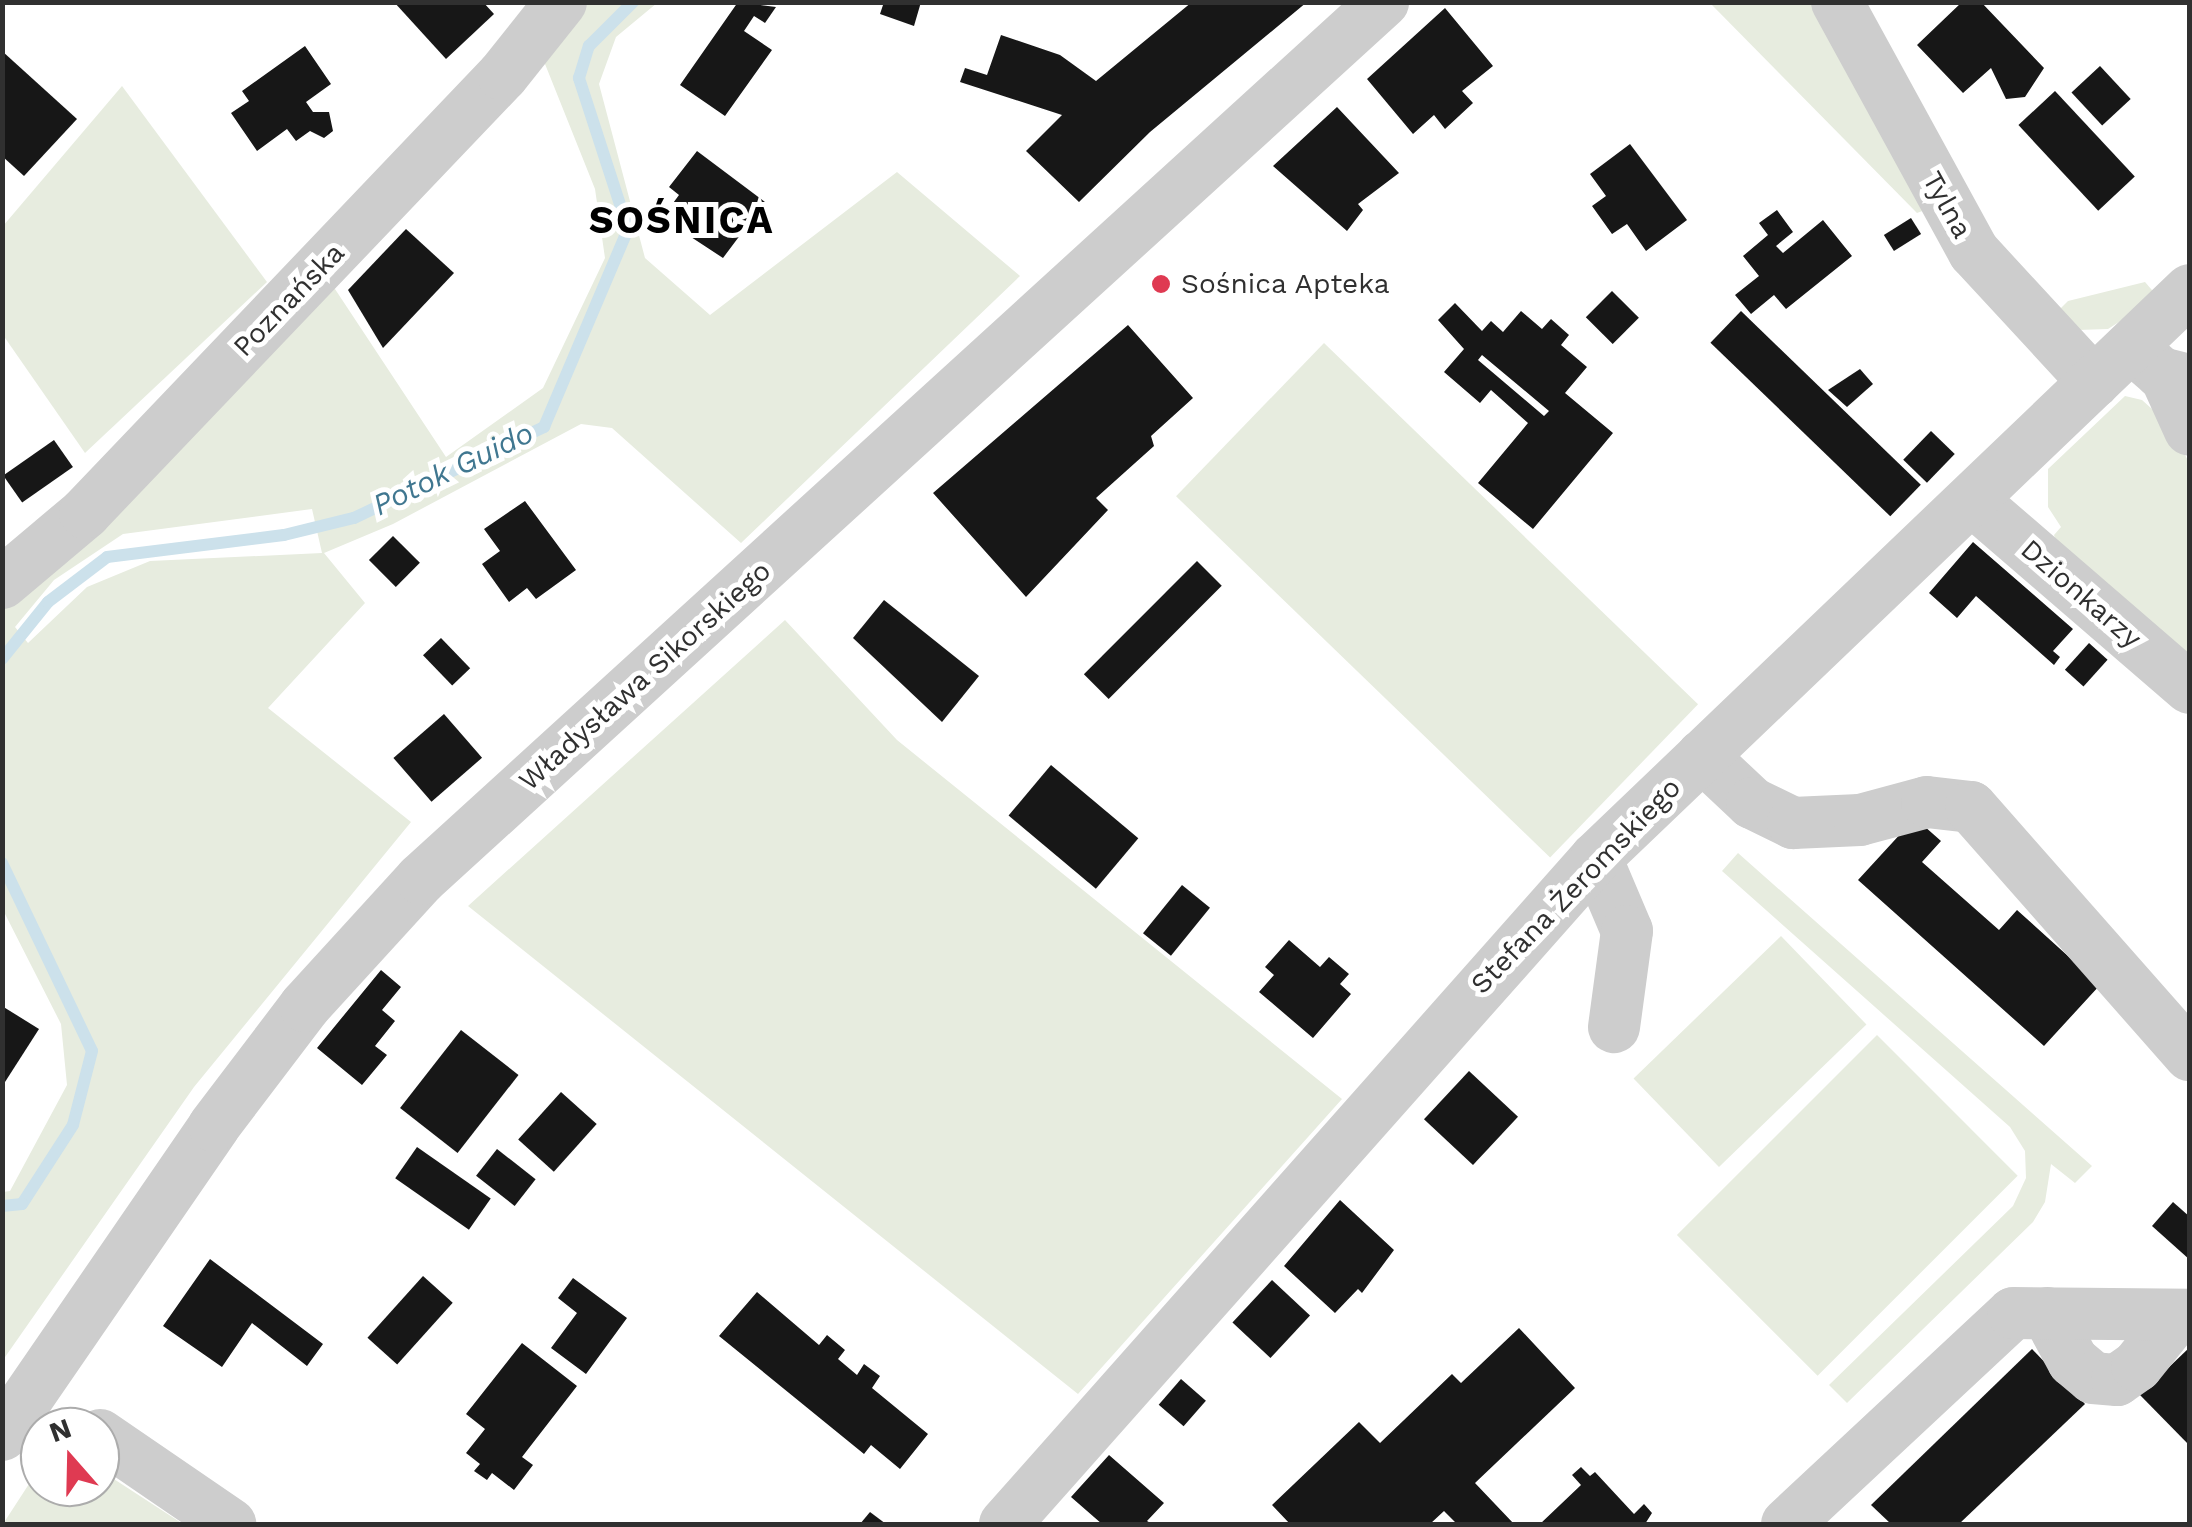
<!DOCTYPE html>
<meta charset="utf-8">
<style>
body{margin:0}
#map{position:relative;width:2192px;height:1527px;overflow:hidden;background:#fff;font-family:"Work Sans",sans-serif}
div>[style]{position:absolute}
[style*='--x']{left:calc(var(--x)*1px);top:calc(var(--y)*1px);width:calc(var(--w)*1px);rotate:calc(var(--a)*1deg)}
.green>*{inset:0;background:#e7ecdf;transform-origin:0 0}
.stream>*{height:12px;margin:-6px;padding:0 6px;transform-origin:6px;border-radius:6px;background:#cce1eb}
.building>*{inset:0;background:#171717;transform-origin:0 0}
.minor>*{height:52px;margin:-26px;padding:0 26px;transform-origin:26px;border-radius:26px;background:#cdcdcd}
.dots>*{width:28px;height:28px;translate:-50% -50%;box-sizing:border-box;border:5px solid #fff;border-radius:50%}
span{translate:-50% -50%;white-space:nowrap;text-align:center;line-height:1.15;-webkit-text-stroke:10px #fff;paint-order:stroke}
.street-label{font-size:28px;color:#303030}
.poi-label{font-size:28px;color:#303030}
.left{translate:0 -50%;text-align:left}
.water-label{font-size:30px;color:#407790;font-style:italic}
.district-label{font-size:38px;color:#000;font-weight:700;letter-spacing:2.5px}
.frame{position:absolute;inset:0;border:5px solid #303030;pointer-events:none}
.north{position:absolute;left:20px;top:1407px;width:100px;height:100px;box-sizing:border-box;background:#fff;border:2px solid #acacac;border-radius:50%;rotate:340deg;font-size:28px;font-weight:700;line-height:40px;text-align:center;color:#303030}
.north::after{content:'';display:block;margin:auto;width:35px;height:45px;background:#df3a52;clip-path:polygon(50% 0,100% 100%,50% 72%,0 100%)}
</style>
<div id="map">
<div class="green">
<div style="clip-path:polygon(evenodd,576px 3px,657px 3px,616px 37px,599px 84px,645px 258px,710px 315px,897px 172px,1020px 276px,741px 543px,612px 428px,581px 424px,393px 524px,324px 553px,365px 603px,268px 708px,411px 822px,194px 1087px,3px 1360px,3px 1192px,10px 1191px,67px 1085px,61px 1024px,3px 910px,3px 610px,175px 455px,333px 286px,446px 457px,543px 388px,605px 258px,595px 189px,543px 59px,576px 3px,312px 509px,322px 553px,150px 561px,87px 587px,28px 643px,15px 627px,54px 580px,123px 534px,312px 509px)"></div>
<div style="clip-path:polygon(1710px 3px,1813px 3px,1925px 210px,1917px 213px)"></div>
<div style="clip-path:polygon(122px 86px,267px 282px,85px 453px,3px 335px,3px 226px)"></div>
<div style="clip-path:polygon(2145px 282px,2158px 297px,2108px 329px,2078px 330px,2054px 315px,2068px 301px)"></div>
<div style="left:1324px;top:343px;width:520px;height:213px;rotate:44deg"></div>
<div style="clip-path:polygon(2125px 396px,2142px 400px,2171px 426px,2189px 463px,2189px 659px,2057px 545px,2054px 535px,2061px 527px,2048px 507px,2048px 469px)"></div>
<div style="clip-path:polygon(785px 620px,897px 740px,1342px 1099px,1078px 1394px,468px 906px)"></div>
<div style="clip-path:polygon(1738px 853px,2092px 1166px,2075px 1183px,2051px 1164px,2045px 1202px,2033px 1222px,1847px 1403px,1829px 1385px,2013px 1206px,2026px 1178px,2025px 1151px,2010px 1127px,1722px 871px)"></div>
<div style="left:1781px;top:936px;width:123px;height:205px;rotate:46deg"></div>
<div style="left:1877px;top:1035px;width:199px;height:283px;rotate:45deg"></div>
<div style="clip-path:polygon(40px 1467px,40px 1487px,100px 1487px,100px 1470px,183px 1524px,3px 1524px)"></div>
</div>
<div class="stream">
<div style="--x:2;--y:659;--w:73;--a:-51.1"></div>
<div style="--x:48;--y:602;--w:74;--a:-37.3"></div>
<div style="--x:107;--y:557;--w:178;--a:-7.1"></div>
<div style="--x:284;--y:535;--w:72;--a:-13.7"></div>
<div style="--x:354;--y:518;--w:211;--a:-25.6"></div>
<div style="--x:544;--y:427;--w:215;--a:-67"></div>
<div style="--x:628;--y:229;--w:159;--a:-108"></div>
<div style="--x:579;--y:78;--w:34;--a:-73"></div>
<div style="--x:589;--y:46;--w:62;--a:-45"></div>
<div style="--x:2;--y:863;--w:208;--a:64.4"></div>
<div style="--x:92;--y:1051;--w:76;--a:104.4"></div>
<div style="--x:73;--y:1125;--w:94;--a:122.8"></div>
<div style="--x:22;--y:1204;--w:20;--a:174"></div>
</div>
<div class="building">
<div style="clip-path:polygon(394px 2px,483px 2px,494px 14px,446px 59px)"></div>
<div style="clip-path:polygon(738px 2px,776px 7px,765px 23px,754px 16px,744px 31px,772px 50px,725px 116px,680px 85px)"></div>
<div style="clip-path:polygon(884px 2px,921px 2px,914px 26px,880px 14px)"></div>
<div style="clip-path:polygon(1192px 2px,1307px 2px,1150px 132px,1079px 202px,1026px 151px,1062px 115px,960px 82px,965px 68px,987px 75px,1001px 35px,1060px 55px,1096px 81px)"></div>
<div style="clip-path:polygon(1962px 2px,1981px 2px,2044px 68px,2025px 97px,2006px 99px,1991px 68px,1963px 93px,1917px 45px)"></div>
<div style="clip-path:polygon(1445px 8px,1493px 66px,1462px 91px,1473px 103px,1445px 129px,1434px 115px,1413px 134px,1367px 79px)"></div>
<div style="clip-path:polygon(305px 46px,331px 84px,306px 102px,313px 112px,329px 112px,333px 131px,324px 138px,310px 131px,296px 141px,287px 129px,257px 151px,231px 113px,249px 101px,242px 91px)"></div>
<div style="clip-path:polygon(2px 51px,77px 119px,24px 176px,2px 156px)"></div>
<div style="left:2100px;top:66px;width:45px;height:39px;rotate:47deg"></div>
<div style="left:2055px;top:91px;width:117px;height:50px;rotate:47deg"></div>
<div style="clip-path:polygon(1337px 107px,1399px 173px,1358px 204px,1363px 210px,1347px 231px,1273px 166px)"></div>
<div style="clip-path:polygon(1630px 144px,1687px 220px,1646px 251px,1627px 224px,1612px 234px,1592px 206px,1606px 196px,1590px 174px)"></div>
<div style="clip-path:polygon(697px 151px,765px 202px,723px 258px,662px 218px,679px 195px,669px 187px)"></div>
<div style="clip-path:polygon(1777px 210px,1793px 232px,1776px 246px,1783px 253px,1823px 220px,1852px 256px,1786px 309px,1774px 295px,1751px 314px,1735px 295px,1759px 276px,1743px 256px,1768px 235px,1759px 223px)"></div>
<div style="left:1911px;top:218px;width:19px;height:32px;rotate:58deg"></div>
<div style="clip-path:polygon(406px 229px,454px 273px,383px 348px,348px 290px)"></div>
<div style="left:1612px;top:291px;width:38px;height:37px;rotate:45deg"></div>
<div style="clip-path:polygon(evenodd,1455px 303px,1482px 331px,1491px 321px,1503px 332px,1521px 311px,1542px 329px,1551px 319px,1569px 335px,1561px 345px,1587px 367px,1565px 393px,1613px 433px,1533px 529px,1478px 483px,1528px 423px,1491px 390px,1480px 403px,1444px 372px,1464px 349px,1438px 320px,1455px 303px,1482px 355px,1549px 411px,1544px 416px,1478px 360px,1482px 355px)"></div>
<div style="left:1741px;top:311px;width:250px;height:44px;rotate:44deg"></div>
<div style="clip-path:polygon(1128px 325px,1193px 398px,1151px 436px,1154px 446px,1096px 498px,1108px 510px,1026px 597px,933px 493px)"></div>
<div style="clip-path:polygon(1860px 369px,1873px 384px,1847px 407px,1828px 390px)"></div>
<div style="left:1931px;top:431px;width:33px;height:40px;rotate:44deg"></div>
<div style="left:54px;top:440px;width:33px;height:62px;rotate:55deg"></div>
<div style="clip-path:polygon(525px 501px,576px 570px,536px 599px,527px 588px,509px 602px,482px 564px,500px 551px,484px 529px)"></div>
<div style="left:393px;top:536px;width:38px;height:34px;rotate:45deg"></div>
<div style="clip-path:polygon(1973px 542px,2073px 629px,2053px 651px,2060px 657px,2054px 665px,1976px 596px,1957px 618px,1929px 593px)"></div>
<div style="left:1197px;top:561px;width:35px;height:160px;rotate:45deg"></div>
<div style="clip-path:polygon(884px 600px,979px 676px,942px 722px,853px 638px)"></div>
<div style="left:441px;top:638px;width:42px;height:25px;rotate:46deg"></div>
<div style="left:2089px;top:643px;width:25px;height:36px;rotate:42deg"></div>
<div style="left:444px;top:714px;width:58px;height:67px;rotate:49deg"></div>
<div style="left:1051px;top:765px;width:114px;height:66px;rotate:40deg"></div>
<div style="clip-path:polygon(1915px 818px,1941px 841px,1922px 862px,1999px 930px,2017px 910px,2100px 985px,2044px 1046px,1858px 880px)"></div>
<div style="left:1182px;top:885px;width:36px;height:62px;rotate:39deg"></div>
<div style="clip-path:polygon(1289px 940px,1320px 967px,1329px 957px,1349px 974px,1340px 984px,1351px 994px,1313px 1038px,1259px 992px,1274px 975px,1265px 967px)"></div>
<div style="clip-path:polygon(381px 970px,401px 987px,382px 1010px,395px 1021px,375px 1046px,387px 1055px,362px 1085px,317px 1048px)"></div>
<div style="clip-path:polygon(2px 1006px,39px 1029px,5px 1082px,2px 1080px)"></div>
<div style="left:461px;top:1030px;width:73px;height:99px;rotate:38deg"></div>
<div style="left:1469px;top:1071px;width:67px;height:66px;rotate:43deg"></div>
<div style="left:561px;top:1092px;width:48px;height:64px;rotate:42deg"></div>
<div style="left:417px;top:1147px;width:90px;height:38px;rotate:35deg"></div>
<div style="left:497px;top:1149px;width:49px;height:34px;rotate:38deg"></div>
<div style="clip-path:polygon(1340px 1200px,1394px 1250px,1362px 1293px,1358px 1289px,1335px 1313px,1284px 1266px)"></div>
<div style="clip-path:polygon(2173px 1202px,2190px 1217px,2190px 1260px,2152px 1226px)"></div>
<div style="clip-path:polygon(210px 1259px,323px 1344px,307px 1366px,252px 1323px,222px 1367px,163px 1326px)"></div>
<div style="left:423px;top:1276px;width:40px;height:83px;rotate:42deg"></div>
<div style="clip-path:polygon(573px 1278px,627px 1318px,586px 1374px,551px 1348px,577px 1313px,558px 1298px)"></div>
<div style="left:1272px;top:1280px;width:52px;height:58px;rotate:43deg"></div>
<div style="clip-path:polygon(757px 1292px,819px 1345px,827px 1335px,845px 1350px,838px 1359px,857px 1375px,864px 1364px,880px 1376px,872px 1388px,928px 1434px,900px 1469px,871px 1445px,864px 1454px,719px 1336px)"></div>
<div style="clip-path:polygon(1519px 1328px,1575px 1388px,1475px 1483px,1514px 1524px,1457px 1524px,1444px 1511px,1430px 1524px,1290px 1524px,1272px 1505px,1359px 1422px,1380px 1443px,1452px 1374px,1461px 1383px)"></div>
<div style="clip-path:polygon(522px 1343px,577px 1386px,522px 1457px,533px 1465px,514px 1490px,492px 1473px,487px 1480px,474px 1471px,480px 1464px,466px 1453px,485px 1429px,466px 1414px)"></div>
<div style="clip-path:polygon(2190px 1347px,2190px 1446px,2140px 1395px)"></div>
<div style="clip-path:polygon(2032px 1349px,2085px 1404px,1959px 1524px,1891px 1524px,1871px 1505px)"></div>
<div style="left:1181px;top:1379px;width:33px;height:34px;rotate:41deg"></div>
<div style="clip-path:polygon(1109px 1455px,1164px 1503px,1147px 1521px,1152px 1524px,1102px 1524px,1071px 1497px)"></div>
<div style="clip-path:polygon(1581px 1467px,1590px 1476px,1595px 1472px,1634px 1514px,1644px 1504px,1652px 1513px,1645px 1524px,1540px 1524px,1581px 1485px,1572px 1475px)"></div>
<div style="clip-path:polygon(870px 1512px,886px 1524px,860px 1524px)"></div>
</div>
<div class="minor">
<div style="--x:1837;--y:2;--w:285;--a:61.3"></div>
<div style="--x:1974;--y:252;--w:177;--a:47.3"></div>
<div style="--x:2131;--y:347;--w:40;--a:41"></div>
<div style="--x:2161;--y:373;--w:30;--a:14"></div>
<div style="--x:2165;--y:375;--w:60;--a:65.6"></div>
<div style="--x:1973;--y:501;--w:286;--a:40.8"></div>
<div style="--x:2;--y:583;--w:109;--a:-40.1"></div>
<div style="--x:85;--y:513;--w:605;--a:-46.34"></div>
<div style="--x:503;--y:75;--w:93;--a:-51.5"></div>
<div style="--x:1702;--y:756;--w:69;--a:43.2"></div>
<div style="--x:1752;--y:803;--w:46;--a:26"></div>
<div style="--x:1793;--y:823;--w:67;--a:-2.6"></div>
<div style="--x:1860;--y:820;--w:69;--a:-15"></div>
<div style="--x:1927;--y:802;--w:44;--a:6.5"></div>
<div style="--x:1971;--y:807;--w:331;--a:48.6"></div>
<div style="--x:1596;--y:858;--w:79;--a:67"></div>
<div style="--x:1627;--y:931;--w:97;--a:97.7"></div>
<div style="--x:2047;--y:1313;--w:55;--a:61.6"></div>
<div style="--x:2073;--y:1361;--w:26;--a:40"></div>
<div style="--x:2093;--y:1378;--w:24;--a:5"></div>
<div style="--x:2117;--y:1380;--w:24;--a:-35"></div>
<div style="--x:2137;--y:1366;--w:65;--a:-51.2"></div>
<div style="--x:2;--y:1435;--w:375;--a:-55.5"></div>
<div style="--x:214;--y:1126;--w:151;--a:-52.8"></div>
<div style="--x:305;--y:1006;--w:172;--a:-47.6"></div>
<div style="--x:421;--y:879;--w:1302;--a:-42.35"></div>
<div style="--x:100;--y:1435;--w:158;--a:34.4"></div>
<div style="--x:1005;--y:1524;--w:890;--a:-48.41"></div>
<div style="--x:1596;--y:858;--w:822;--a:-43.72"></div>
<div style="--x:1787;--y:1524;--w:309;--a:-43"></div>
<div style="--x:2013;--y:1313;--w:177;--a:0.6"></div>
</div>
<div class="dots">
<div style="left:1161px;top:284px;background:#df3a52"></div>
</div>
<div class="street-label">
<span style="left:1947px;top:205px;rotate:61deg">Tylna</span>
<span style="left:289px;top:300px;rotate:-46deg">Poznańska</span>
<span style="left:2081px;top:594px;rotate:41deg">Dzionkarzy</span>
<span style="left:645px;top:676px;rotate:-42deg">Władysława Sikorskiego</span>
<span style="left:1576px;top:886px;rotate:-46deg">Stefana Żeromskiego</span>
</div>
<div class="poi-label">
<span class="left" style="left:1181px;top:284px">Sośnica Apteka</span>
</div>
<div class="water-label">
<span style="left:453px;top:469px;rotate:-26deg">Potok Guido</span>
</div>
<div class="district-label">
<span style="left:682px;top:221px">SOŚNICA</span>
</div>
<div class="frame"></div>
<div class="north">N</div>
</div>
